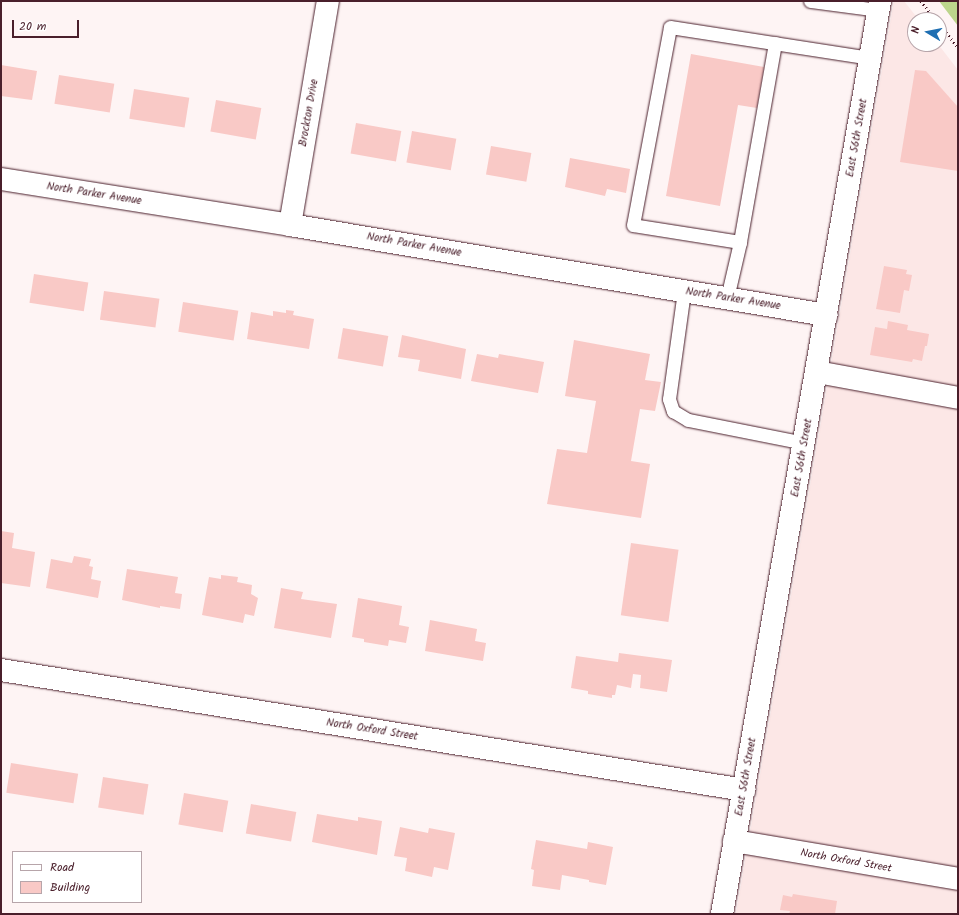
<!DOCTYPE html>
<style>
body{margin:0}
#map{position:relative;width:959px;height:915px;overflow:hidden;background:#fef4f4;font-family:Kalam,sans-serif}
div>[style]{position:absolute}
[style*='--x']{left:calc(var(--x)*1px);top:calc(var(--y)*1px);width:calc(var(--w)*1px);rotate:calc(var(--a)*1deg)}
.built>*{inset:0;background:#fce7e6}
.green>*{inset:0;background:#bcd58c}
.building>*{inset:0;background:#f9c9c6;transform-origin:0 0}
.path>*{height:2.5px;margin-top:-1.25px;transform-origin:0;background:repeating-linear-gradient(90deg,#4a1f2b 0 1px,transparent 0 4px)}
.roads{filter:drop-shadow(0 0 1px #4a1f2b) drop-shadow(0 0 1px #4a1f2b)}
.service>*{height:13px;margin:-6.5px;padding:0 6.5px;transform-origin:6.5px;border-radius:6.5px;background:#fff}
.minor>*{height:22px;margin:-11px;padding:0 11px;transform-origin:11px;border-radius:11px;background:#fff}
.tertiary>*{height:22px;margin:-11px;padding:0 11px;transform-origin:11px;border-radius:11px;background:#fff}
span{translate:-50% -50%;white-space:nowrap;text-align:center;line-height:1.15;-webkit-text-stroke:3.5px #fff;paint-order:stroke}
.street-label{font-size:11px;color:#4a1f2b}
.frame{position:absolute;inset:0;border:2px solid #4a1f2b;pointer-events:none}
.legend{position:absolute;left:12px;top:851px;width:130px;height:52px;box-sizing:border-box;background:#fff;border:1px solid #b7a5aa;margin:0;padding:5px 7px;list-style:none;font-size:12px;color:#4a1f2b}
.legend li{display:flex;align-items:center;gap:8px;height:20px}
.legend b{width:20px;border:1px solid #b7a5aa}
.north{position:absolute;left:907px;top:12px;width:40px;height:40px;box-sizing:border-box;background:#fff;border:1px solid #b7a5aa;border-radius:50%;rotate:280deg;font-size:11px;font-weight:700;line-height:16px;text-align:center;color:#4a1f2b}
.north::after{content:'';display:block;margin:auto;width:14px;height:18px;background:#1f6fb2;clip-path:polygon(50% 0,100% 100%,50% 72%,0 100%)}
.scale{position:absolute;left:12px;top:20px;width:67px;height:18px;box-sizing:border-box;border:2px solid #4a1f2b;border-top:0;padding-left:5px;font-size:12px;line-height:14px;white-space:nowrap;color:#4a1f2b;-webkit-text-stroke:3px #fff;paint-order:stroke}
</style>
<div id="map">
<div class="built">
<div style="clip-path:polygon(894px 1px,904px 1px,919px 20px,915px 20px,915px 44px,938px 44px,958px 70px,958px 914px,736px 914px)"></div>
</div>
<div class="green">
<div style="clip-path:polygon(939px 1px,958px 1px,958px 26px)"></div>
</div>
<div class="building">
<div style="clip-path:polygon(691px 54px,764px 67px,757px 108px,738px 105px,720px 206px,666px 196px)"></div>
<div style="clip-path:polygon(1px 65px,37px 71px,32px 100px,1px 96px)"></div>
<div style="clip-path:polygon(915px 70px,926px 71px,958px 107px,958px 171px,900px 162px)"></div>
<div style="left:59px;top:75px;width:56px;height:29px;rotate:9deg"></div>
<div style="left:134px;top:89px;width:56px;height:30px;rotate:9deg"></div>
<div style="left:216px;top:100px;width:46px;height:32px;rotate:10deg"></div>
<div style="left:356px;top:123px;width:46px;height:31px;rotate:10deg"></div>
<div style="left:412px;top:131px;width:45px;height:32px;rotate:10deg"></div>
<div style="left:491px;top:146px;width:41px;height:29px;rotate:10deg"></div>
<div style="clip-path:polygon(570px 158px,630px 169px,626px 193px,607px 189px,605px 196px,565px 187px)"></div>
<div style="clip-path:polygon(884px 266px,907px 270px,906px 274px,912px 275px,909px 291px,904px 290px,900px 313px,876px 309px)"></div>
<div style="left:34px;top:274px;width:55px;height:29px;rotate:9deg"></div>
<div style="left:104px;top:291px;width:56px;height:29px;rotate:8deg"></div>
<div style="left:183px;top:302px;width:56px;height:30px;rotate:9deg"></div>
<div style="clip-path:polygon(286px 310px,294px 311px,293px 315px,314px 319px,309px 349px,247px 339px,251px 312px,273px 316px,273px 311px,286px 313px)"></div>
<div style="clip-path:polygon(888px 321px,908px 325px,907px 330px,929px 334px,927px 346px,925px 346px,922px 361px,913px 359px,912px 362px,870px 355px,875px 327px,887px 329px)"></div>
<div style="left:343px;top:328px;width:46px;height:31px;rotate:10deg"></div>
<div style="clip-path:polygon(402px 335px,466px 349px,461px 379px,418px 371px,420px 360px,398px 357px)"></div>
<div style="clip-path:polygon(574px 340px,650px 354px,645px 380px,661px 382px,655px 411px,640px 409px,631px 461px,650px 464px,641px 518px,547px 504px,557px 449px,587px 453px,596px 401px,565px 396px)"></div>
<div style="clip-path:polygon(477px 354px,498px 358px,499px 354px,544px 362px,538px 393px,471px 381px)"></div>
<div style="clip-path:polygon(1px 531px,14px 533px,12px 548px,35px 552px,30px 587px,1px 583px)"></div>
<div style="left:631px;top:543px;width:48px;height:73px;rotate:8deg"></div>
<div style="clip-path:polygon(74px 556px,91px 559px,89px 566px,93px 567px,91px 579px,101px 581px,98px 598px,46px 588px,51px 559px,72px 563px)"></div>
<div style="clip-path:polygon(127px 569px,178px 577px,175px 593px,182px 594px,180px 609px,160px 606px,160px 608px,122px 600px)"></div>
<div style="clip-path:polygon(221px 575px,238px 577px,237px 582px,252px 585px,251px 594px,258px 598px,254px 616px,245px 614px,243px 623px,202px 615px,209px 577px,221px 579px)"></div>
<div style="clip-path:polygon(281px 588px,303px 592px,301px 599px,337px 604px,331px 638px,274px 628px)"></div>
<div style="clip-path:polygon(358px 598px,402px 606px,399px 625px,409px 627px,406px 643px,389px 640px,388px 646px,364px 642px,364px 639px,352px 637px)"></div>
<div style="clip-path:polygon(430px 620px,477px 629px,475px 641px,486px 643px,483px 661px,425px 651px)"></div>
<div style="clip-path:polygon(619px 653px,672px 660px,667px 692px,640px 688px,641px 675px,633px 674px,631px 688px,617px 685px,615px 695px,612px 695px,612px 698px,588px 694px,588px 691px,571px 688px,576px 656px,618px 662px)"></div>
<div style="left:11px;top:763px;width:68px;height:30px;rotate:9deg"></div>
<div style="left:103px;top:777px;width:46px;height:31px;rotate:9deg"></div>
<div style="left:184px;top:793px;width:45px;height:32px;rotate:10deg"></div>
<div style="left:251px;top:804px;width:46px;height:30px;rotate:10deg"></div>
<div style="clip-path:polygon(317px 814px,358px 821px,358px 817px,382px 821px,377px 855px,312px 842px)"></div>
<div style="clip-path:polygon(400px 827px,428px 833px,429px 828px,455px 833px,448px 870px,434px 867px,432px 877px,405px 871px,407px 858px,394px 856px)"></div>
<div style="clip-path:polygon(536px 840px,587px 849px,588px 842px,613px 847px,606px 885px,589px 882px,589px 880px,562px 875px,560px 890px,532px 886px,534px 870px,531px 869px)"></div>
<div style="clip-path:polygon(793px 894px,837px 901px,835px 914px,789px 914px,790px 911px,780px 910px,783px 895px,792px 897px)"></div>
</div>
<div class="path">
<div style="--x:921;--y:1;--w:24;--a:52"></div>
<div style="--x:939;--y:23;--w:31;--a:52"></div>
</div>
<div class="roads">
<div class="service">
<div style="--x:810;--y:1;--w:69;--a:7.5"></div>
<div style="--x:775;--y:43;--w:202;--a:100"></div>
<div style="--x:740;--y:242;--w:108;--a:-171"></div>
<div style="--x:633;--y:225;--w:201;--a:-79.4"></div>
<div style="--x:670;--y:27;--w:202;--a:8.8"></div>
<div style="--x:684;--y:291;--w:109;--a:97.9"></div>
<div style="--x:669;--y:399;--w:13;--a:72"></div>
<div style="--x:673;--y:411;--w:17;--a:31"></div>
<div style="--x:688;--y:420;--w:118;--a:11.2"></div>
<div style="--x:727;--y:298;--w:57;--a:-76.9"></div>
</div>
<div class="minor">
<div style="--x:1;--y:179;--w:293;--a:9"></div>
<div style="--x:290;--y:225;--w:544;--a:9.53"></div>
<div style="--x:290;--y:225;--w:227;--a:-80.4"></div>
<div style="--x:817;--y:372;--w:143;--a:10.4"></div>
<div style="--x:1;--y:670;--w:753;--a:9.17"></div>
<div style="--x:734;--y:841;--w:227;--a:9.6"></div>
</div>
<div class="tertiary">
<div style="--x:722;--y:914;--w:927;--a:-80.18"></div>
</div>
</div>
<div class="street-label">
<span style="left:309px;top:113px;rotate:-80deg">Brockton Drive</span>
<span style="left:857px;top:138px;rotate:-80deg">East 56th Street</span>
<span style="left:94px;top:194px;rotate:9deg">North Parker Avenue</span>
<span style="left:414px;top:245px;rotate:10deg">North Parker Avenue</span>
<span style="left:733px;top:299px;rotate:9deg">North Parker Avenue</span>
<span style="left:802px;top:458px;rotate:-80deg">East 56th Street</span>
<span style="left:372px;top:730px;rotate:9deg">North Oxford Street</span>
<span style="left:746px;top:777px;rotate:-80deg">East 56th Street</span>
<span style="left:846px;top:861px;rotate:10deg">North Oxford Street</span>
</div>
<div class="frame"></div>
<ul class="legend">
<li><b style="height:5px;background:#fff"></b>Road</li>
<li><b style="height:11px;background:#f9c9c6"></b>Building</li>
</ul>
<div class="north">N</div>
<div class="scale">20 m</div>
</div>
